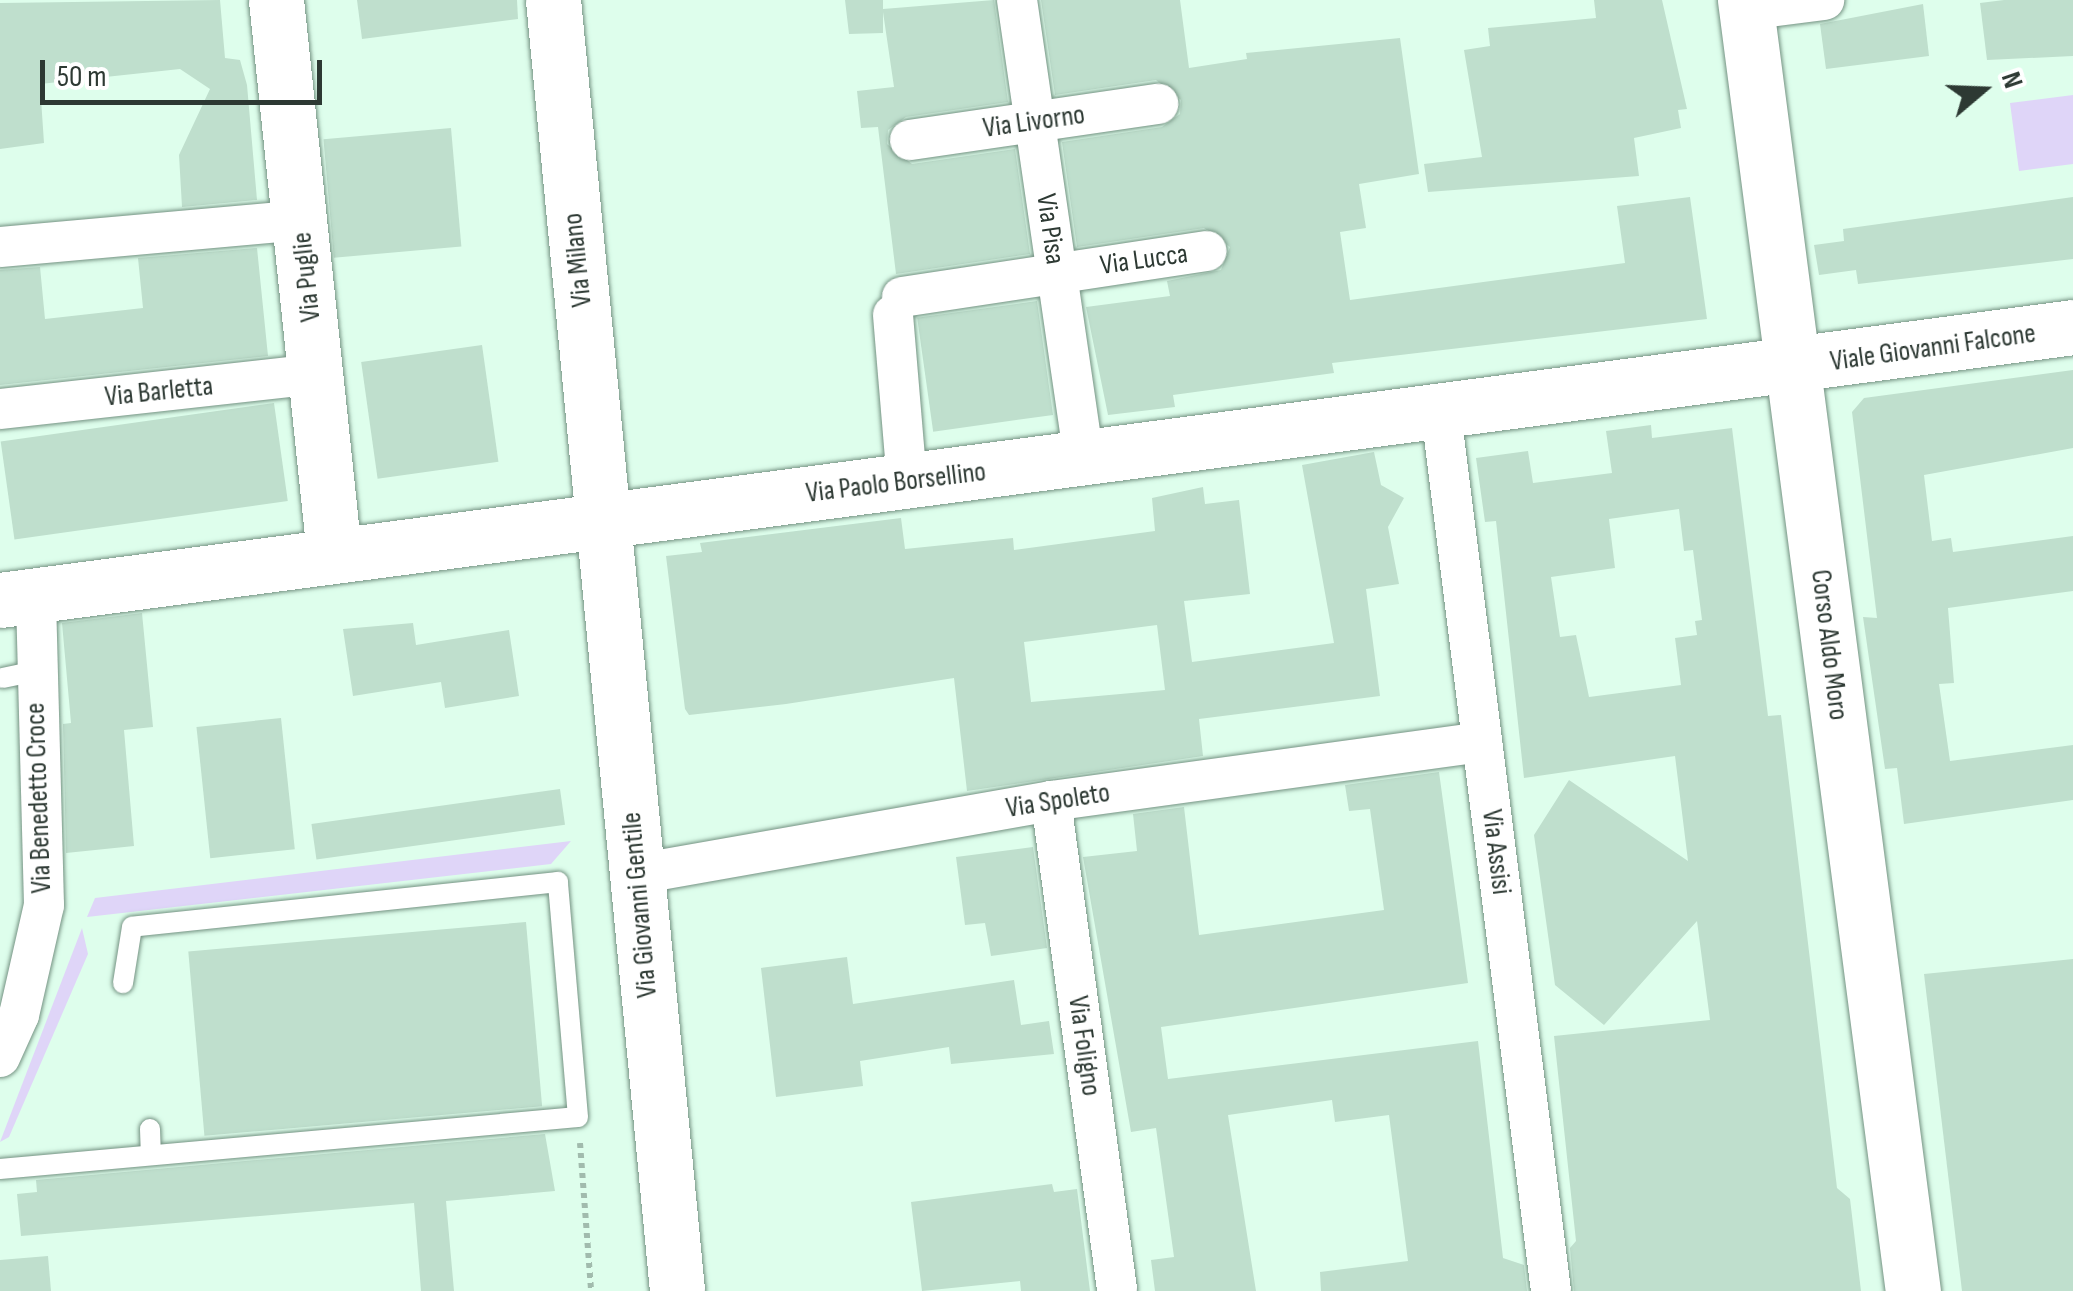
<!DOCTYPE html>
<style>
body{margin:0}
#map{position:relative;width:2073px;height:1291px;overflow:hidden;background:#defeec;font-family:"Sofia Sans Condensed",sans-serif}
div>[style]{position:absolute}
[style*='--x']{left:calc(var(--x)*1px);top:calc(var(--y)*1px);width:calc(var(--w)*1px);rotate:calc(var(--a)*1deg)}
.green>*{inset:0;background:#dfd5f8}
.building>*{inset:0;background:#bfdfcd;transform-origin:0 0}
.path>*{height:6px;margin-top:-3px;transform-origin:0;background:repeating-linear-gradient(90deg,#a1bbad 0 5px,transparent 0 10px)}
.roads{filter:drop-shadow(0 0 2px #749282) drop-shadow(0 0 2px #749282)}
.lane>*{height:20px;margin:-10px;padding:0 10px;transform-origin:10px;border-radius:10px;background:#fff}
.street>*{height:40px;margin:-20px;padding:0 20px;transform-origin:20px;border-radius:20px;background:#fff}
.secondary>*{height:55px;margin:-27.5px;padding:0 27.5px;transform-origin:27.5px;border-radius:27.5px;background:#fff}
span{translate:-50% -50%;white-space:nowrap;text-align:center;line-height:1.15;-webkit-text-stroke:10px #fff;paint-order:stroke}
.street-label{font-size:28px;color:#2d3933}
.north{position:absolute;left:1933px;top:40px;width:100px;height:100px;-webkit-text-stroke:8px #fff;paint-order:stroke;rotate:71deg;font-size:28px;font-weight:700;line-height:40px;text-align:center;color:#2d3933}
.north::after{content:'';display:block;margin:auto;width:35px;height:45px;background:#2d3933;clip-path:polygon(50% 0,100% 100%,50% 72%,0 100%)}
.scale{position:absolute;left:40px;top:60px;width:282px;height:45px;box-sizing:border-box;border:5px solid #2d3933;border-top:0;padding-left:12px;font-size:30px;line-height:35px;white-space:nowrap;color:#2d3933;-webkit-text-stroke:8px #fff;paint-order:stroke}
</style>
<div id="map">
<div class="green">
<div style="clip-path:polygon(2073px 95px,2073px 164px,2019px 171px,2010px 103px)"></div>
<div style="clip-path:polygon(571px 841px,551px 864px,87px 917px,95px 898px)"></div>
<div style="clip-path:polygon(82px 928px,88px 954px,9px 1137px,0 1142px)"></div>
</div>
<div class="building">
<div style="clip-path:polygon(220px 0,225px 58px,240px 60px,247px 85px,257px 200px,182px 207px,179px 155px,210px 89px,180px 69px,40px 84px,44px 143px,0 149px,0 3px)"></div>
<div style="clip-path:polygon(357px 0,517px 0,518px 19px,362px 39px)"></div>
<div style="clip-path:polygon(845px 0,883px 0,883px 9px,994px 0,1008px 102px,906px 117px,888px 130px,887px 144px,912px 164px,1015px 149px,1030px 254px,896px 274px,878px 127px,861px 128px,857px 91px,894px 87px,883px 12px,883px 33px,849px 34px)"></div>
<div style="clip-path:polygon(1041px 0,1180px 0,1189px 68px,1247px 59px,1246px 53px,1400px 38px,1419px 174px,1359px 184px,1366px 228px,1340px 232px,1350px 300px,1625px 263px,1617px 206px,1690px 197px,1707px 319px,1332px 363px,1334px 373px,1173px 395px,1175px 407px,1108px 415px,1086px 307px,1170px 296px,1167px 281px,1221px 270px,1230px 247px,1204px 228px,1077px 247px,1062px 142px,1162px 127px,1180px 114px,1181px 100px,1156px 80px,1055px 95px)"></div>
<div style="clip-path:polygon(1594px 0,1662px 0,1687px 109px,1678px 110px,1681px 128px,1634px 138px,1639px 176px,1428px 192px,1424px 164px,1482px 157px,1464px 50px,1490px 46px,1488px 28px,1596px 18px)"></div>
<div style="clip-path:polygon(2004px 0,2073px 0,2073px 56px,1987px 60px,1980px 3px)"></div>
<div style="clip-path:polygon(1923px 4px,1929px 56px,1826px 69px,1820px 24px)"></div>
<div style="left:451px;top:128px;width:119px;height:128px;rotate:85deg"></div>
<div style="clip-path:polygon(2073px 197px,2073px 259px,1858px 284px,1856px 270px,1819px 275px,1814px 245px,1844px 241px,1843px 229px)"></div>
<div style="clip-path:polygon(257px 248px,268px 356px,0 385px,0 270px,40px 267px,45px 319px,143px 308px,138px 258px)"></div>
<div style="left:1037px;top:301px;width:115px;height:121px;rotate:82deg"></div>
<div style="left:482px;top:345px;width:118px;height:122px;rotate:82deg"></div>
<div style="clip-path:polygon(2073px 370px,2073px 448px,1924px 475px,1932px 541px,1951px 538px,1953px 552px,2073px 536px,2073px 591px,1948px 608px,1954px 683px,1939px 684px,1950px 761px,2073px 745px,2073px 800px,1904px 824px,1897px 768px,1885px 769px,1863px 617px,1877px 618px,1852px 412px,1864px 398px)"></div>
<div style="left:274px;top:403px;width:99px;height:276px;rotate:82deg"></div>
<div style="clip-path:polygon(evenodd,1651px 425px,1652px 438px,1732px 428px,1768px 716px,1781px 715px,1837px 1188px,1850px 1199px,1861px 1291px,1574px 1291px,1570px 1248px,1576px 1241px,1554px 1036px,1710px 1020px,1697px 921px,1604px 1025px,1555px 985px,1534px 835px,1569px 780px,1688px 861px,1675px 756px,1524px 778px,1496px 521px,1485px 522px,1476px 458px,1528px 451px,1533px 483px,1612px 473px,1606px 431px,1651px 425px,1679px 509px,1684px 551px,1693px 550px,1702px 620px,1695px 621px,1697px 635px,1675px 638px,1681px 685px,1589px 697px,1576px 635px,1560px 637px,1551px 577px,1615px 568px,1609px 519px,1679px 509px)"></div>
<div style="clip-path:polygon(evenodd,1374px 452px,1381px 485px,1404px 498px,1388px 527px,1399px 584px,1366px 589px,1380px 696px,1199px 719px,1203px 756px,967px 791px,954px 678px,786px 704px,689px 715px,685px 709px,666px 556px,702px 552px,700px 543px,901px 518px,905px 549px,1013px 538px,1014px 550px,1155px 531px,1152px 498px,1203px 487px,1205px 504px,1239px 500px,1250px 594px,1184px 601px,1192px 662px,1334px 643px,1302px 465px,1374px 452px,1157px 625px,1165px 690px,1031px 702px,1024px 642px,1157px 625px)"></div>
<div style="clip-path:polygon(142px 613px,153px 727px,124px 730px,134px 846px,66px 853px,63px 724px,71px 723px,62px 623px)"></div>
<div style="clip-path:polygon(413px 623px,416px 645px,509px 630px,519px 696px,445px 708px,441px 682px,353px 696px,343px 629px)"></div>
<div style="left:281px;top:718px;width:132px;height:85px;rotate:84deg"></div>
<div style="clip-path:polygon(1439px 772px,1468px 983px,1161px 1027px,1168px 1079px,1478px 1041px,1503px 1258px,1524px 1265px,1527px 1291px,1321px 1291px,1320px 1272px,1408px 1261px,1389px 1115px,1335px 1122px,1332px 1100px,1228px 1115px,1256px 1291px,1155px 1291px,1151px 1260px,1174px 1257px,1156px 1128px,1131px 1132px,1083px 857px,1137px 851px,1133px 814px,1184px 807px,1199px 935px,1384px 910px,1370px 809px,1349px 811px,1345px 785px)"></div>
<div style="left:560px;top:789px;width:36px;height:251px;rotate:82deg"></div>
<div style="clip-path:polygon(1033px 847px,1047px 948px,991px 956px,985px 923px,965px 925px,956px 857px)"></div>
<div style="left:526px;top:922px;width:185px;height:339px;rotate:85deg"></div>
<div style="clip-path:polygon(847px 957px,853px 1004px,1014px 980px,1021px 1025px,1049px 1021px,1054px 1054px,951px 1064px,949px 1047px,860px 1061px,863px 1086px,776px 1097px,761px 968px)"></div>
<div style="clip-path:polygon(2073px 959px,2073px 1291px,1962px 1291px,1924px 974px)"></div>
<div style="clip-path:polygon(545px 1134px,555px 1191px,446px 1201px,454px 1291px,421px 1291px,414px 1203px,21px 1236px,17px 1194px,37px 1192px,36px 1180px)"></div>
<div style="clip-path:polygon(1052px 1184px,1054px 1192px,1077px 1189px,1090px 1291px,1021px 1291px,1020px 1281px,922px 1291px,911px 1202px)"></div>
<div style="clip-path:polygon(48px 1256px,51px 1291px,0 1291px,0 1260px)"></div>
</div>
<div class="path">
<div style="--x:580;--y:1143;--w:148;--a:85.7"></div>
</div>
<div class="roads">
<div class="lane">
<div style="--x:3;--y:678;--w:34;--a:-12"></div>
<div style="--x:150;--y:1129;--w:25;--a:88"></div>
<div style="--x:0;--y:1169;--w:580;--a:-5.14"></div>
<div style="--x:578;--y:1117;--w:236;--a:-94.9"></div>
<div style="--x:558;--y:882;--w:428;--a:174"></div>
<div style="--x:132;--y:927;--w:57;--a:99.1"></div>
</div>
<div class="street">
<div style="--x:1017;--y:0;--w:463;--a:81.7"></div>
<div style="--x:1746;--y:10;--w:79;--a:-7.3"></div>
<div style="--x:910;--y:140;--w:251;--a:-8.3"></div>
<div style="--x:0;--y:247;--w:302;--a:-5.1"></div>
<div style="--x:902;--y:297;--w:308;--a:-8.6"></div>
<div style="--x:893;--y:315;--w:167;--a:85.2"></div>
<div style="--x:0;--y:409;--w:320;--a:-6.3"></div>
<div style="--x:1441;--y:413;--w:885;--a:82.86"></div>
<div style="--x:1051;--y:801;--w:494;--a:82.3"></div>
<div style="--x:637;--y:874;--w:420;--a:-10"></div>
<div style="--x:1051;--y:801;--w:435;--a:-7.8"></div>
<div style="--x:0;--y:1057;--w:46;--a:-65.7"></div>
<div style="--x:19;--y:1015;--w:113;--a:-77.2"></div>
<div style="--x:44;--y:905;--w:313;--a:-91.5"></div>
</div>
<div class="secondary">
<div style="--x:276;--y:0;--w:557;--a:84.02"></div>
<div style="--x:553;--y:0;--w:1297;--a:84.51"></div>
<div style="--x:1745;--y:0;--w:1302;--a:82.59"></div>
<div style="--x:0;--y:600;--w:2091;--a:-7.5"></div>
</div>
</div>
<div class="street-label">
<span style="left:1034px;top:122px;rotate:-8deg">Via Livorno</span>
<span style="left:1050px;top:229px;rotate:82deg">Via Pisa</span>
<span style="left:578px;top:260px;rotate:-96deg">Via Milano</span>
<span style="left:1144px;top:260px;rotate:-8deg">Via Lucca</span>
<span style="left:307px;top:277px;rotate:-96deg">Via Puglie</span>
<span style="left:1933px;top:348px;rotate:-8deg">Viale Giovanni Falcone</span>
<span style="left:159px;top:392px;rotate:-6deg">Via Barletta</span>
<span style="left:896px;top:483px;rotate:-7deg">Via Paolo Borsellino</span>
<span style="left:1829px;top:645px;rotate:83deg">Corso Aldo Moro</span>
<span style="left:39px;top:798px;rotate:-92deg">Via Benedetto Croce</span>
<span style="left:1058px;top:801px;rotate:-9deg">Via Spoleto</span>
<span style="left:1496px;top:852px;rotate:83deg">Via Assisi</span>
<span style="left:640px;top:905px;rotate:-95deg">Via Giovanni Gentile</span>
<span style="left:1084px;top:1046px;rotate:82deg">Via Foligno</span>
</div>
<div class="north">N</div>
<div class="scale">50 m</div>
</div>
